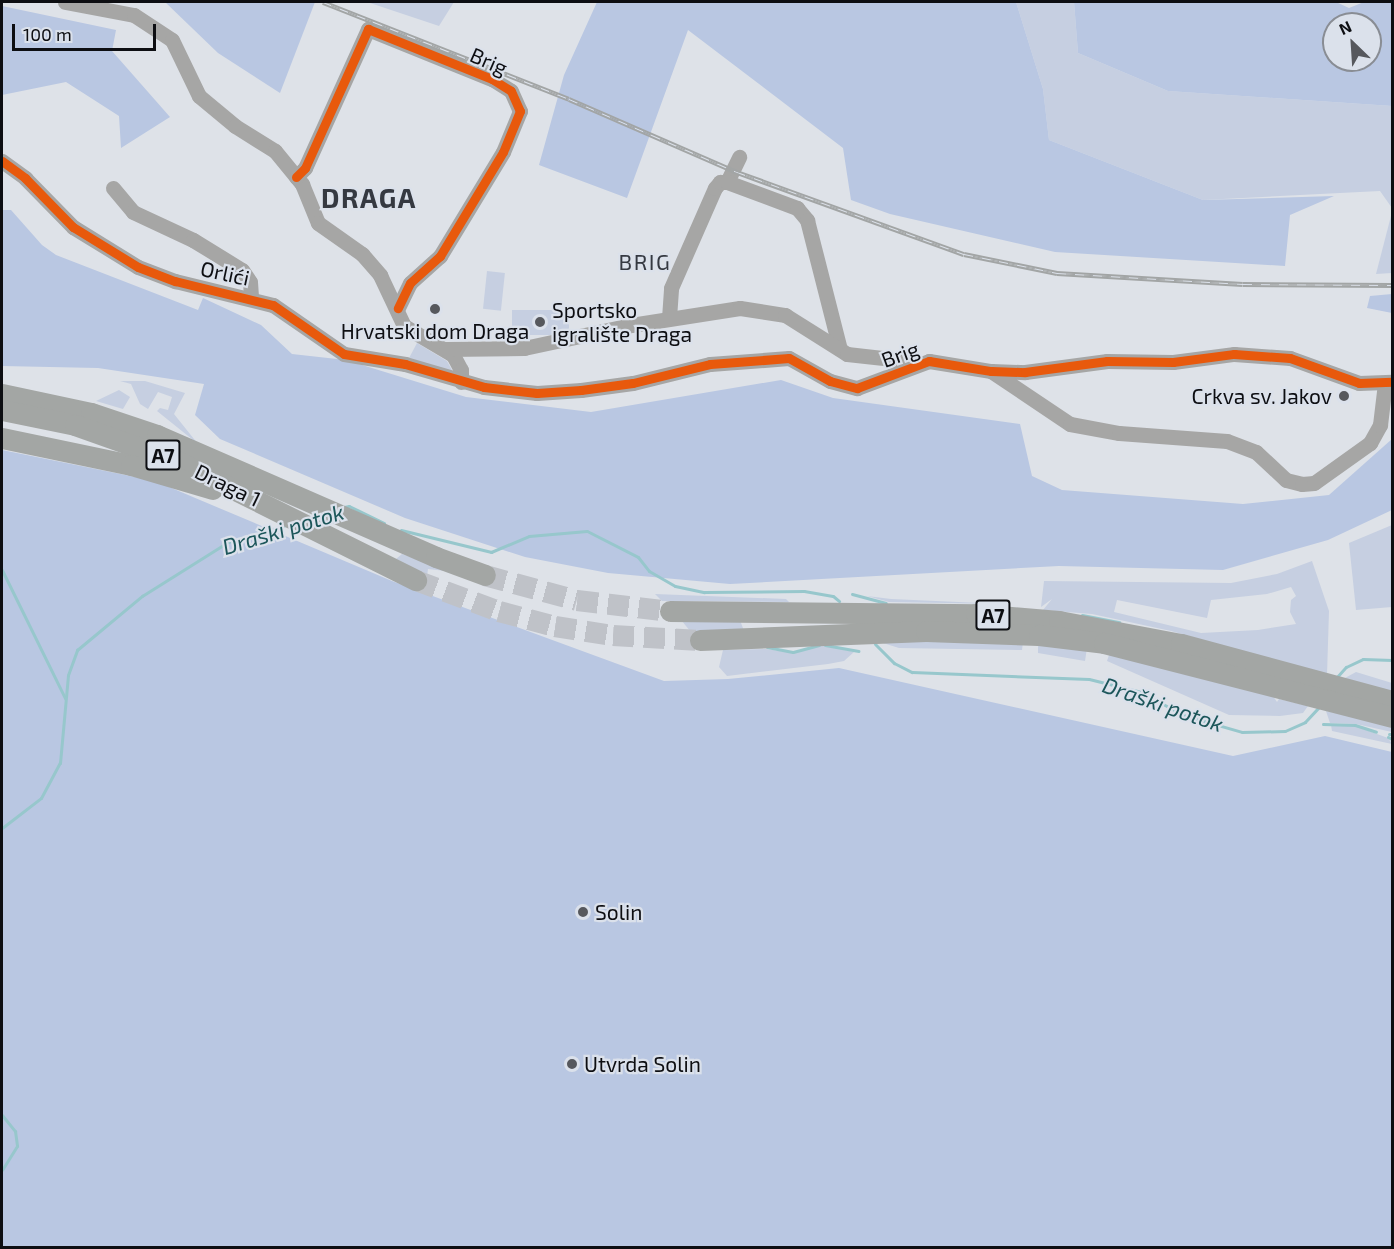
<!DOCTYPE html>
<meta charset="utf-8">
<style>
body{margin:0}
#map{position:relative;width:1394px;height:1249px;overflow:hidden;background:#dee2e8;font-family:"Exo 2",sans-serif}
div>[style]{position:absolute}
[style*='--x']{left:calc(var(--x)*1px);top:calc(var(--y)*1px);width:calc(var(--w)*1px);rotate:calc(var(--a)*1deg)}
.green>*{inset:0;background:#c6cfe1;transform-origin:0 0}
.forest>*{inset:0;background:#b9c7e2}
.stream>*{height:3px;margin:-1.5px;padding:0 1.5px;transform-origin:1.5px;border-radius:1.5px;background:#97c7cc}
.highway-tunnel>*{height:21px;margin-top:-10.5px;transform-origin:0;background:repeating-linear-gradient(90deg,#bfc2c8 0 21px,transparent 0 31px)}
.minor>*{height:15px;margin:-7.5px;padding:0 7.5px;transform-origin:7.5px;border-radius:7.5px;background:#a6a6a5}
.highway>*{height:21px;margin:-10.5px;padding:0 10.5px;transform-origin:10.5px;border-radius:10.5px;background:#a3a6a4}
.rail>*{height:5px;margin-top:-2.5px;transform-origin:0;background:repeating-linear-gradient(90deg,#dbe1eb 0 9px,#a2a5a5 0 18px);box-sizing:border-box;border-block:2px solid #a2a5a5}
.cycleway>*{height:9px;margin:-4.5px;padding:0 4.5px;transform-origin:4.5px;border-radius:4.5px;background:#e8590c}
.dots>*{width:16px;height:16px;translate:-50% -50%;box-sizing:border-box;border:3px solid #dbe1eb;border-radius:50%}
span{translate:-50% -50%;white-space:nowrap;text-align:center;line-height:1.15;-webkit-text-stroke:4.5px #dbe1eb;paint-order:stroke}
.shield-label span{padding:2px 4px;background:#dbe1eb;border:2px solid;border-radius:4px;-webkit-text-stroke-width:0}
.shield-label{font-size:20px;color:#0d0e12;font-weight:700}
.street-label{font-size:21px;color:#0d0e12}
.poi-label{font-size:21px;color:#0d0e12}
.left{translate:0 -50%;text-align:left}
.right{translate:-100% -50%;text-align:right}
.neighbourhood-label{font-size:22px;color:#353941;letter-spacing:1.5px}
.water-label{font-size:22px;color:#1c565a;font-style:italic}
.district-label{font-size:27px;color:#353941;font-weight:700;letter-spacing:1.5px}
.frame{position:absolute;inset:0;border:3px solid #0d0e12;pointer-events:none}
.north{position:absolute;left:1322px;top:12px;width:60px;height:60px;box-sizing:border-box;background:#dbe1eb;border:2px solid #898d94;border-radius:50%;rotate:335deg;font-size:16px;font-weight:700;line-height:24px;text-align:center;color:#0d0e12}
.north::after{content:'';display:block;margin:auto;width:21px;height:27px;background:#56585d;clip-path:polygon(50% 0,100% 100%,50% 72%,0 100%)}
.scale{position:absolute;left:12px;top:24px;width:144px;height:27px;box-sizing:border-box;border:3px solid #0d0e12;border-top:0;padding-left:8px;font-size:18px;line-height:21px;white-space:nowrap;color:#0d0e12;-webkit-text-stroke:4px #dbe1eb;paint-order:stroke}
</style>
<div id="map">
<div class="green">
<div style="clip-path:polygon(367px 2px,454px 2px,439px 26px)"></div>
<div style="clip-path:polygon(1016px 2px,1074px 2px,1078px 53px,1168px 91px,1392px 106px,1392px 208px,1380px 191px,1203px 200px,1049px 140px,1043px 89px)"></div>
<div style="clip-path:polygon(1392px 212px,1392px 273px,1376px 274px)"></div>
<div style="left:487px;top:271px;width:18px;height:38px;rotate:6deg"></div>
<div style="left:512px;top:310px;width:57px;height:25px"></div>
<div style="clip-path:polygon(417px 343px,447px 361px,453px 372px,408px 360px)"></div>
<div style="clip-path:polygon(120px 381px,145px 381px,185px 393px,174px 414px,198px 444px,157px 411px,160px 408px,168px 410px,172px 397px,158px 392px,148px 409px,140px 404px,131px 384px)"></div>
<div style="clip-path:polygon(119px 390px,130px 397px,123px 409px,96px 401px)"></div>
<div style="clip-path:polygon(1392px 525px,1392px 607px,1356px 610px,1349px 543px)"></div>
<div style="clip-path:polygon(402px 554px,447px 570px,446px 571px,428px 569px,427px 576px,396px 559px)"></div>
<div style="clip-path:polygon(evenodd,1312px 561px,1329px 611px,1327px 675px,1171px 631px,1092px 614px,1043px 610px,1052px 599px,1041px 607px,1044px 581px,1231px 583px,1277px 574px,1312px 561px,1291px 587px,1296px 596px,1291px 600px,1290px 612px,1296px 624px,1258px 630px,1201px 633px,1114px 612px,1117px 600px,1207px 618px,1211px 600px,1267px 594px,1291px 587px)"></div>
<div style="clip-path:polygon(655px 594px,786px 599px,789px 602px,662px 601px)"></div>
<div style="clip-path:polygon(867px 596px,891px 599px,1003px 604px,889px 602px)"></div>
<div style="clip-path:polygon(740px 620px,744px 631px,690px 631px,682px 621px)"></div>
<div style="clip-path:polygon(978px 638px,1087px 648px,1085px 661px,1038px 653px,1038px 646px,1044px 644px,1023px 642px,1022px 650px,899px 648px,883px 643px,891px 639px)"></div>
<div style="clip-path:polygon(824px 645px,854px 652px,844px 661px,828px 664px,727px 676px,719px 667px,723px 650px,766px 649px,794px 653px)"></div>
<div style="clip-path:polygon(1110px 652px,1273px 696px,1277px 702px,1279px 699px,1308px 706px,1303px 713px,1280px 716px,1229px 715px,1107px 661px)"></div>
<div style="clip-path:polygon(1356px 672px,1392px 683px,1392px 694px,1345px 678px)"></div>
<div style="clip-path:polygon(1326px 711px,1392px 724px,1392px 732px,1356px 724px,1330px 723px)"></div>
<div style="clip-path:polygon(1331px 725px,1355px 726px,1388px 738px,1392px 744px,1332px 731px)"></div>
</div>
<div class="forest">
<div style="clip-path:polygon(165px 2px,315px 2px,280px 93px,218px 53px)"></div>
<div style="clip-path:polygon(597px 2px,1016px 2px,1043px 89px,1049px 140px,1203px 200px,1334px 196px,1290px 215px,1285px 266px,1055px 252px,890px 214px,851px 200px,843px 148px,688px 30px,627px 198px,539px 165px,564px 75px)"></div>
<div style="clip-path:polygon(evenodd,1074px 2px,1336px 2px,1349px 8px,1364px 2px,1392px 2px,1392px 106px,1168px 91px,1078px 53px,1074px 2px,1334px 24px,1370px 24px,1370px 60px,1334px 60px,1334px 24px)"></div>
<div style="clip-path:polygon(2px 6px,116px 30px,112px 51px,170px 117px,121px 148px,119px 116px,66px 82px,2px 95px)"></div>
<div style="clip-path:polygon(2px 210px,11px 210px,42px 245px,56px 255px,198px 310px,203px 298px,261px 325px,292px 354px,346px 360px,466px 397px,591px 412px,781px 380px,833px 398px,1020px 424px,1032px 476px,1062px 490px,1243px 504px,1329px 495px,1392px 439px,1392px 510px,1328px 540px,1223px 570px,1059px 566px,730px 584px,608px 573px,525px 557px,405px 518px,220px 439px,195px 415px,204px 384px,98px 368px,2px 366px)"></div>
<div style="clip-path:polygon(1392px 294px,1392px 313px,1367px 308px,1370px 296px)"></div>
<div style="clip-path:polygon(2px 450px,155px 481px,392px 581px,664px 681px,728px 679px,839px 668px,1233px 756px,1325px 736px,1392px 752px,1392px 1247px,2px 1247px)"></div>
</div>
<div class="stream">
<div style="--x:344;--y:507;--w:5;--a:-11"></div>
<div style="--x:349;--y:506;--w:39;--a:26"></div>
<div style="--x:401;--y:530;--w:93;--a:13.7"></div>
<div style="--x:491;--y:552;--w:41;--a:-22.8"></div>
<div style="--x:529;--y:536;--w:58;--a:-4.9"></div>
<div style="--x:587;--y:531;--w:57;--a:27"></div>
<div style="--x:638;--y:557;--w:18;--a:52"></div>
<div style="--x:649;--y:571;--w:30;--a:30"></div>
<div style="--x:675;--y:586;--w:30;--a:12"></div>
<div style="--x:704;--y:592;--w:100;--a:-0.6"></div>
<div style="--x:804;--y:591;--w:29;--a:10"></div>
<div style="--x:833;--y:596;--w:8;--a:40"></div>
<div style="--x:2;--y:570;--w:143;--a:63.8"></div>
<div style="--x:852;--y:594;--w:35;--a:15"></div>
<div style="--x:1082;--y:615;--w:38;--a:11"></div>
<div style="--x:875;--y:644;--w:27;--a:45"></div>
<div style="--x:894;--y:663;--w:20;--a:27"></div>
<div style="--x:912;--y:672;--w:177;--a:2.3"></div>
<div style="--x:1089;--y:679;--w:54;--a:14"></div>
<div style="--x:1141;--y:692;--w:48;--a:28.7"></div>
<div style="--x:1183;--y:715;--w:61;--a:16.1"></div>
<div style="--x:1242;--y:732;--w:43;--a:-1.3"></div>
<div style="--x:1285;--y:731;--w:22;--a:-24"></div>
<div style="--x:1305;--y:722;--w:21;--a:-47"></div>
<div style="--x:825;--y:645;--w:34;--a:10"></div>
<div style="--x:767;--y:647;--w:26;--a:11"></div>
<div style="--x:793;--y:652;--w:27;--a:-15"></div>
<div style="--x:1336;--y:678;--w:15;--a:-48"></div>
<div style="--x:1346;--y:667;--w:19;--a:-25"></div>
<div style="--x:1363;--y:659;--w:29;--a:2"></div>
<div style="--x:1323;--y:724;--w:32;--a:2"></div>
<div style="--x:1355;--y:725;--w:22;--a:18"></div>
<div style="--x:1389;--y:734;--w:3;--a:0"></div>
<div style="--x:1388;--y:737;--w:4;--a:27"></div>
<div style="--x:2;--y:828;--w:49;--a:-37.6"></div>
<div style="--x:41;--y:798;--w:40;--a:-62"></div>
<div style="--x:60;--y:763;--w:88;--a:-84.8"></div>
<div style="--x:68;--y:675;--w:27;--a:-70"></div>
<div style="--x:77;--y:650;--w:85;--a:-39.7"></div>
<div style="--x:142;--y:596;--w:102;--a:-32.1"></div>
<div style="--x:228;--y:542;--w:60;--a:-16.3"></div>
<div style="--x:2;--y:1115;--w:21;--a:51"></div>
<div style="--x:15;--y:1131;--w:15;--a:82"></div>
<div style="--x:17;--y:1146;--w:28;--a:122"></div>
</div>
<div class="highway-tunnel">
<div style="--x:485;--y:575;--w:95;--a:15.2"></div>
<div style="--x:577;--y:600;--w:94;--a:6.7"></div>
<div style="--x:416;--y:580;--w:89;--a:20.5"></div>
<div style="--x:499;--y:611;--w:58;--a:15"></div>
<div style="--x:555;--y:626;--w:59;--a:8.8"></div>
<div style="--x:613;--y:635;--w:87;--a:3.3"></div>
</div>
<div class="minor">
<div style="--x:65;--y:2;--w:70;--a:10.7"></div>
<div style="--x:134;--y:15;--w:45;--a:33.3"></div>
<div style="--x:172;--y:40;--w:62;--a:64.3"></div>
<div style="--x:199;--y:96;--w:47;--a:39.8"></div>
<div style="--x:235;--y:126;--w:47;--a:32"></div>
<div style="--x:275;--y:151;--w:43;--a:50.7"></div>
<div style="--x:302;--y:184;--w:42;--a:67.7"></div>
<div style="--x:318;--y:223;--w:54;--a:35.2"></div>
<div style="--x:362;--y:254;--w:28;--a:49"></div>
<div style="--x:380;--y:275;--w:56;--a:64.8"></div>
<div style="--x:404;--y:326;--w:57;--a:30.6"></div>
<div style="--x:453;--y:355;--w:17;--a:62"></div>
<div style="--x:461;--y:370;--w:12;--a:90"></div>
<div style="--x:2;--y:161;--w:29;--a:36"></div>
<div style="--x:25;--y:178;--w:69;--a:45.6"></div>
<div style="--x:73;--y:227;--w:76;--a:31.6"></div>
<div style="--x:138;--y:267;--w:40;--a:21"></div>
<div style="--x:175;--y:281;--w:101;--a:13.8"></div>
<div style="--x:273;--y:305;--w:86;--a:34.6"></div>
<div style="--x:344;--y:354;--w:62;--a:9.3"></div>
<div style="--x:405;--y:364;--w:82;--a:16.2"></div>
<div style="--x:484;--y:387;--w:53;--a:6.5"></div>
<div style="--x:537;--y:393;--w:44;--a:-3.9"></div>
<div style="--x:581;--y:390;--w:52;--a:-7.7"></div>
<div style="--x:633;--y:383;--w:79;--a:-13.9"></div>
<div style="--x:710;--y:364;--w:79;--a:-4.3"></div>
<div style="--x:789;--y:358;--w:47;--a:29.3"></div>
<div style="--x:830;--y:381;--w:28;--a:15"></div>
<div style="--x:857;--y:388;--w:77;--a:-20.6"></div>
<div style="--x:929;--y:361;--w:63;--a:9.2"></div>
<div style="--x:991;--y:371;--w:34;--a:2"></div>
<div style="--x:1025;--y:372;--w:83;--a:-7.6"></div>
<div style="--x:1107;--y:361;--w:66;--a:0.9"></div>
<div style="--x:1173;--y:362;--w:62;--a:-7.5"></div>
<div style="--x:1234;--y:354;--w:56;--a:4.1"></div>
<div style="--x:1290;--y:358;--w:73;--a:19.9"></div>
<div style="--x:1359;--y:383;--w:33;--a:-2"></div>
<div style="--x:296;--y:177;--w:13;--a:-45"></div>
<div style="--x:305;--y:168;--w:153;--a:-65.6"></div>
<div style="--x:368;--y:29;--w:134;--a:22"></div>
<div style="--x:492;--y:79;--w:22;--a:32"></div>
<div style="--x:511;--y:91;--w:22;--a:66"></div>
<div style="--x:520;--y:111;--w:44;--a:112.5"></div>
<div style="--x:503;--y:152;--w:122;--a:121.2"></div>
<div style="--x:440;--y:256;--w:40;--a:138"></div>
<div style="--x:410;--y:283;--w:28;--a:116"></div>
<div style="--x:727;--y:182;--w:28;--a:-64"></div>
<div style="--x:113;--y:188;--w:31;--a:50"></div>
<div style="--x:133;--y:212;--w:66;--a:25"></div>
<div style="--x:193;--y:240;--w:57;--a:31.5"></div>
<div style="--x:242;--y:270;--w:14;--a:56"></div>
<div style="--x:250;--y:282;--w:15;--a:86"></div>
<div style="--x:669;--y:318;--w:30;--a:-86"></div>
<div style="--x:671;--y:288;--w:109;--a:-66.3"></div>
<div style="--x:715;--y:188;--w:8;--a:-50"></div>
<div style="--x:720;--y:182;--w:7;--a:0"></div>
<div style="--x:727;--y:182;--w:75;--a:20.4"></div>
<div style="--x:797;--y:208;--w:16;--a:50"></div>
<div style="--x:807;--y:220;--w:133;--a:75.7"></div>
<div style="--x:446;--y:349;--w:78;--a:-0.7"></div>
<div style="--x:524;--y:348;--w:109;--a:-12.1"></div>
<div style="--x:631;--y:325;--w:110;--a:-8.9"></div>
<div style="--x:740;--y:308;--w:46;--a:8.8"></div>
<div style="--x:785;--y:315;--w:73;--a:32.2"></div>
<div style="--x:847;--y:354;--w:71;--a:6.4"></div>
<div style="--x:991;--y:371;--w:95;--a:33.9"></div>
<div style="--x:1070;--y:424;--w:50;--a:10.4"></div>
<div style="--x:1119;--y:433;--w:108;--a:4.2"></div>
<div style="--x:1227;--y:441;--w:31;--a:21"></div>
<div style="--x:1256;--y:452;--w:41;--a:43"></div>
<div style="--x:1286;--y:480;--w:16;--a:14"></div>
<div style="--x:1302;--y:484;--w:12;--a:-5"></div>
<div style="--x:1314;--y:483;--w:69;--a:-35.5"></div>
<div style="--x:1370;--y:443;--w:21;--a:-61"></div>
<div style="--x:1380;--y:425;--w:42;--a:-83.2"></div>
</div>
<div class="highway">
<div style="--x:2;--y:394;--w:91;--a:12.1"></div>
<div style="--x:91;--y:413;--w:70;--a:18.4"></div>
<div style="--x:157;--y:435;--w:305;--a:23.6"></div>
<div style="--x:436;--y:557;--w:52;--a:20.2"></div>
<div style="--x:2;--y:410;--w:75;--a:11.6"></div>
<div style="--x:75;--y:425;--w:110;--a:19.6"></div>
<div style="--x:179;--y:462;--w:265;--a:26.5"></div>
<div style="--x:2;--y:438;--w:132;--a:11.8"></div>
<div style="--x:131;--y:465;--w:85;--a:16.3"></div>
<div style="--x:670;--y:611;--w:306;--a:0.6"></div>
<div style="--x:976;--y:614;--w:83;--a:4.8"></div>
<div style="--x:1059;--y:621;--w:124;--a:10.7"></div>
<div style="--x:1181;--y:644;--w:219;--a:15.1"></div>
<div style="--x:700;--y:640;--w:226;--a:-2.3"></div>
<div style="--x:926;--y:631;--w:113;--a:2"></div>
<div style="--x:1039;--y:635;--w:65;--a:7"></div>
<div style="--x:1104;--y:643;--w:297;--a:14.4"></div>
</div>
<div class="rail">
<div style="--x:323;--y:2;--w:264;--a:21.5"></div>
<div style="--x:569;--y:99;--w:183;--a:23.5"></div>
<div style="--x:737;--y:172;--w:241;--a:19.9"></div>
<div style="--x:964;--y:254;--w:95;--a:11.5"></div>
<div style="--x:1057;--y:273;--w:186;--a:3.4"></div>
<div style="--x:1243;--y:284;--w:149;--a:0.4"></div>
</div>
<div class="cycleway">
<div style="--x:2;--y:161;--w:29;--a:36"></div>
<div style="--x:25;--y:178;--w:69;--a:45.6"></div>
<div style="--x:73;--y:227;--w:76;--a:31.6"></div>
<div style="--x:138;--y:267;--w:40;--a:21"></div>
<div style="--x:175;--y:281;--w:101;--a:13.8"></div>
<div style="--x:273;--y:305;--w:86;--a:34.6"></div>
<div style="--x:344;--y:354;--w:62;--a:9.3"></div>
<div style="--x:405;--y:364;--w:82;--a:16.2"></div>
<div style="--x:484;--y:387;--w:53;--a:6.5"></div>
<div style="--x:537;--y:393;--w:44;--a:-3.9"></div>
<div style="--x:581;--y:390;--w:52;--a:-7.7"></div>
<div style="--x:633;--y:383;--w:79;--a:-13.9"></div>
<div style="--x:710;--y:364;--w:79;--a:-4.3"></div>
<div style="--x:789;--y:358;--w:47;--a:29.3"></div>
<div style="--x:830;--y:381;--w:28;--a:15"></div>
<div style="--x:857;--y:388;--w:77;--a:-20.6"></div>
<div style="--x:929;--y:361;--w:63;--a:9.2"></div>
<div style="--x:991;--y:371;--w:34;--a:2"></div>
<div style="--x:1025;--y:372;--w:83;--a:-7.6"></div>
<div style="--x:1107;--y:361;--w:66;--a:0.9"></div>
<div style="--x:1173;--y:362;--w:62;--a:-7.5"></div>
<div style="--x:1234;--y:354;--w:56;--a:4.1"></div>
<div style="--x:1290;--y:358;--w:73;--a:19.9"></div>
<div style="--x:1359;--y:383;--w:33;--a:-2"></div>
<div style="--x:296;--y:177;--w:13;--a:-45"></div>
<div style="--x:305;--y:168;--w:153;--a:-65.6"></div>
<div style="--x:368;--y:29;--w:134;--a:22"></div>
<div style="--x:492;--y:79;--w:22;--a:32"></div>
<div style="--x:511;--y:91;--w:22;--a:66"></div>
<div style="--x:520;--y:111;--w:44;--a:112.5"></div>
<div style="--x:503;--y:152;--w:122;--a:121.2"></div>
<div style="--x:440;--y:256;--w:40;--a:138"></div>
<div style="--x:410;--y:283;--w:28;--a:116"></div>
</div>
<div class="dots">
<div style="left:435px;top:309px;background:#56585d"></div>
<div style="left:540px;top:322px;background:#56585d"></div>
<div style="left:1344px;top:396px;background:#56585d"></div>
<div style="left:583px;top:912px;background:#56585d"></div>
<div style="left:572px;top:1064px;background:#56585d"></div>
</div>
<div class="shield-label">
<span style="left:163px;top:455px">A7</span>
<span style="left:993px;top:615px">A7</span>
</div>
<div class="street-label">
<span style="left:489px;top:61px;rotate:24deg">Brig</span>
<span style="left:225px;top:273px;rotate:12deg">Orlići</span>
<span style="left:900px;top:354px;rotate:-20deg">Brig</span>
<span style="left:228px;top:485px;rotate:26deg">Draga 1</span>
</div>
<div class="poi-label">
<span class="left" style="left:552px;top:322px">Sportsko<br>igralište Draga</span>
<span style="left:435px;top:331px">Hrvatski dom Draga</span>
<span class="right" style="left:1332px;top:396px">Crkva sv. Jakov</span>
<span class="left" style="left:595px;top:912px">Solin</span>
<span class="left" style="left:584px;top:1064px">Utvrda Solin</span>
</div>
<div class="neighbourhood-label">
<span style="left:645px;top:262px">BRIG</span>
</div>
<div class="water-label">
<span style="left:283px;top:529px;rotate:-17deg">Draški potok</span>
<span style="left:1163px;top:704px;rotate:19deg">Draški potok</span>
</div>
<div class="district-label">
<span style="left:369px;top:198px">DRAGA</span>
</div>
<div class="frame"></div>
<div class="north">N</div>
<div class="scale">100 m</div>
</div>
